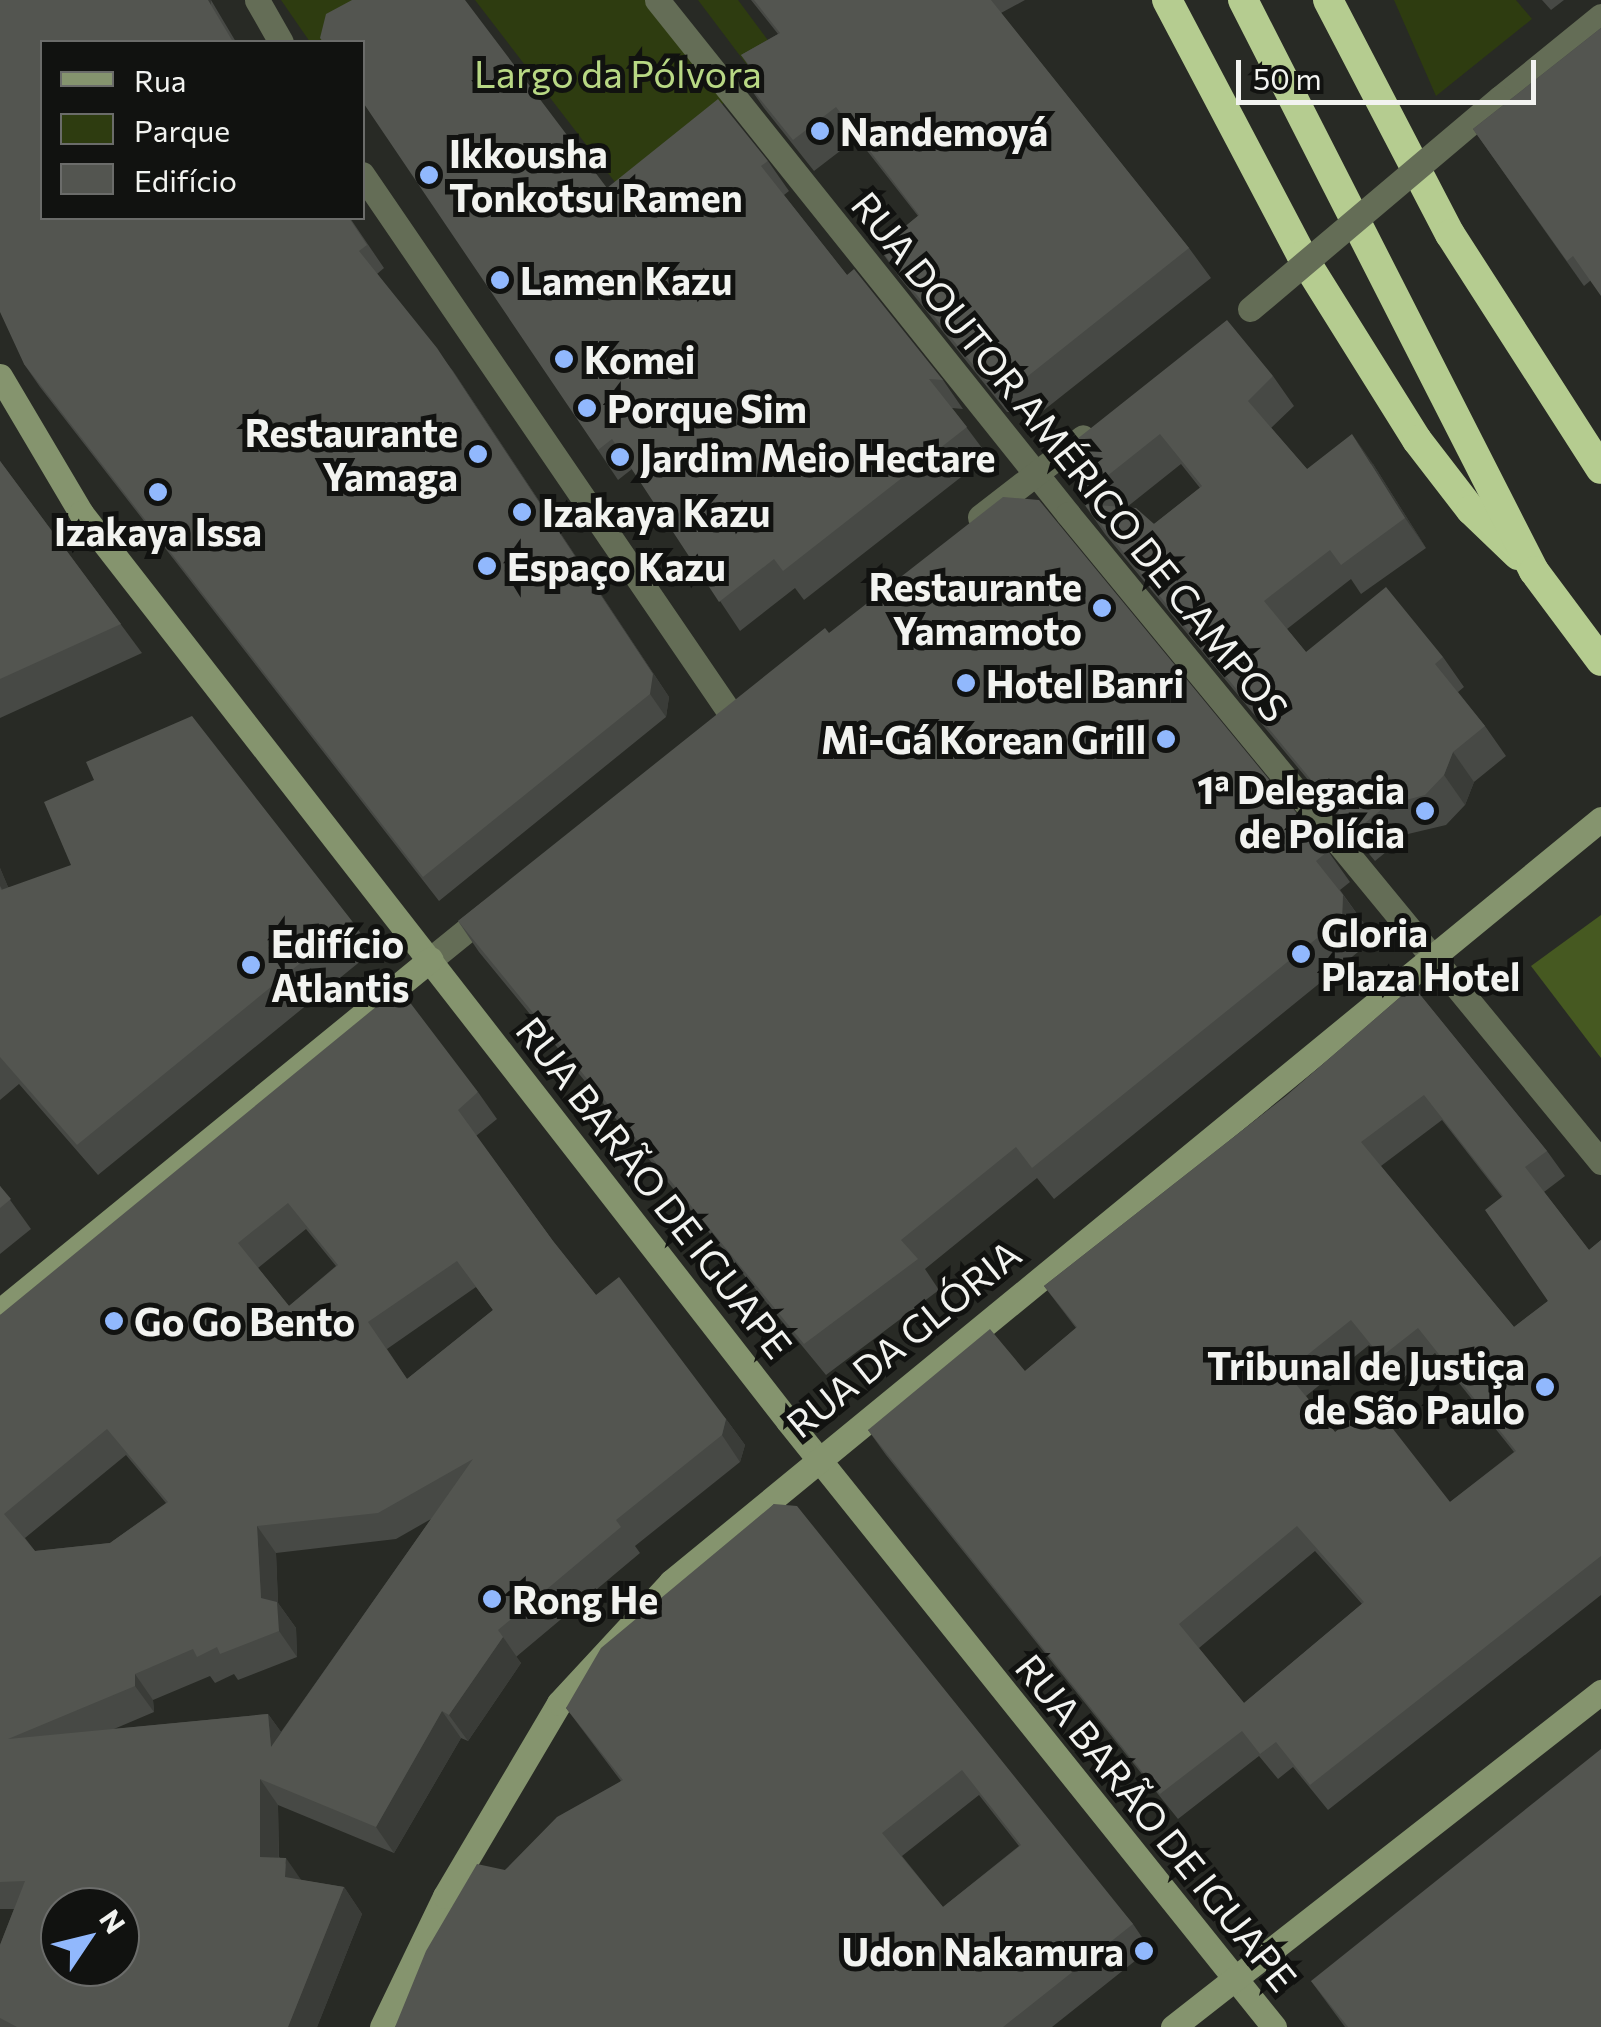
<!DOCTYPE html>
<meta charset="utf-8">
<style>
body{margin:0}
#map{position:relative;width:1601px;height:2027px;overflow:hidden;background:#282a25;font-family:Commissioner,sans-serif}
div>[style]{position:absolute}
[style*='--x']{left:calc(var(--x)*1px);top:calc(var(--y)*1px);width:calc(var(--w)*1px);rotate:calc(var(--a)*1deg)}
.green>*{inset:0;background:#2e3c10}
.forest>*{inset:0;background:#465921}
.street>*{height:25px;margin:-12.5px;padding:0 12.5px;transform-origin:12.5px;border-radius:12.5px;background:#646d56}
.secondary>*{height:25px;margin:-12.5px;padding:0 12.5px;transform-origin:12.5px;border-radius:12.5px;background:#85946e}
.highway>*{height:30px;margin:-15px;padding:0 15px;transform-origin:15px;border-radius:15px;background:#b5cc90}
.street-bridge>*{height:25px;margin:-12.5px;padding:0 12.5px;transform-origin:12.5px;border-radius:12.5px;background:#646d56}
.wall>*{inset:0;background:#474945}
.shaded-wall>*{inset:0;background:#3a3c38;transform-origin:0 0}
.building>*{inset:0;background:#535550}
.dots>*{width:28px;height:28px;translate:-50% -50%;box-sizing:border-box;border:5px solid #111210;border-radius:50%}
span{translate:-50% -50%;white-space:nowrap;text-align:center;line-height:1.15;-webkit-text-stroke:10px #111210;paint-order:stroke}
.park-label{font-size:38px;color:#b8d884}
.poi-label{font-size:38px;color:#f2f3f0;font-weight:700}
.left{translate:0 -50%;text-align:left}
.right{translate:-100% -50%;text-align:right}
.street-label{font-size:38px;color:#f2f3f0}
.legend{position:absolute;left:40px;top:40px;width:325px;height:180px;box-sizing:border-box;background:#111210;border:2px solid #6b6c6a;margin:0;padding:12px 18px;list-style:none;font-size:30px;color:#f2f3f0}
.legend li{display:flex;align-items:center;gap:20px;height:50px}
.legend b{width:50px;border:2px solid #6b6c6a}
.north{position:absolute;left:40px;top:1887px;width:100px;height:100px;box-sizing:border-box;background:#111210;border:2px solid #6b6c6a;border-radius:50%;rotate:55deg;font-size:28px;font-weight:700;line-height:40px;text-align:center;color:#f2f3f0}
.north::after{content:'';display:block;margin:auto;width:35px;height:45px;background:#91b8fd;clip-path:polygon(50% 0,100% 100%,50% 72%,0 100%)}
.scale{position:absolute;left:1236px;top:60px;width:300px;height:45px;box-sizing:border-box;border:5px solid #f2f3f0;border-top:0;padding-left:12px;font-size:30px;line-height:35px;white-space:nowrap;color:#f2f3f0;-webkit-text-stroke:8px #111210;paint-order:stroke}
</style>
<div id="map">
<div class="green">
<div style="clip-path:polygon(281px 0,410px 0,333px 42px,310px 42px)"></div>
<div style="clip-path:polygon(475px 0,648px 0,724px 101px,700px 153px,631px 203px)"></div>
<div style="clip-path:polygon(698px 0,738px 0,790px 70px,762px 85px)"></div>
<div style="clip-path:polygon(1394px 0,1516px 0,1532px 19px,1436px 96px)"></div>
</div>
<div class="forest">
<div style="clip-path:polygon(1601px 915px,1601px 1058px,1531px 966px)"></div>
</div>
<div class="street">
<div style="--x:257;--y:0;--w:48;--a:60.3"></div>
<div style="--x:657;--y:0;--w:658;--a:51.35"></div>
<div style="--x:1068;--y:514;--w:839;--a:50.56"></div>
<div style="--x:1500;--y:98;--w:130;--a:-39.1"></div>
<div style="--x:362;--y:174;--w:656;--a:55.68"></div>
<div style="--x:980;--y:517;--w:130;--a:-37.8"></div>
<div style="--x:431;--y:959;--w:75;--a:-39"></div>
</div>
<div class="secondary">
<div style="--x:0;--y:376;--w:159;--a:59.4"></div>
<div style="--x:81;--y:513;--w:1151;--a:52.09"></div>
<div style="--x:788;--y:1421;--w:777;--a:51.27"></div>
<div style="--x:0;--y:1311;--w:556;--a:-39.24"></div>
<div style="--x:382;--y:2027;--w:145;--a:-64.3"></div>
<div style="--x:445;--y:1896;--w:224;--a:-59.4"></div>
<div style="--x:559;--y:1703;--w:165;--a:-47.2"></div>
<div style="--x:671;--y:1582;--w:1203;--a:-39.37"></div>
<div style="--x:1173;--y:2027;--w:544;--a:-38.05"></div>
</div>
<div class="highway">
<div style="--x:1167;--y:0;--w:289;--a:62.2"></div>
<div style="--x:1302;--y:256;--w:217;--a:58"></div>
<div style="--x:1417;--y:440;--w:88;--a:52.4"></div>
<div style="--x:1471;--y:510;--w:65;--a:43.8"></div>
<div style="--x:1243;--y:0;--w:641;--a:63"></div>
<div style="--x:1534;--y:571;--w:112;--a:53.3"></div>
<div style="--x:1328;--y:0;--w:264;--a:62.5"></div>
<div style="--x:1450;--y:234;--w:279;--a:57.3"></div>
</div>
<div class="street-bridge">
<div style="--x:1250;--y:309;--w:327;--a:-40.2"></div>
</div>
<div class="wall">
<div style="clip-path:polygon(0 0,211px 0,236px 42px,42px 42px,350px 218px,384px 268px,377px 274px,453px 371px,669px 697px,666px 717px,439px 901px,40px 387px,24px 364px)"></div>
<div style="clip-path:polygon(751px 0,1025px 0,1001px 13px,1189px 248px,1211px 278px,1039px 414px,1007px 412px,900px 278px,879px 248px,918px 216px,857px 138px,814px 171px,764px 108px,743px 78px,752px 71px,741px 55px,778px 34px)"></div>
<div style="clip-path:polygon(1542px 0,1564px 0,1551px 10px)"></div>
<div style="clip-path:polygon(1601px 28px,1590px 281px,1584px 286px,1473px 129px)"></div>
<div style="clip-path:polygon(768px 161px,789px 191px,784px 195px,847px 275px,943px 380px,963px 409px,952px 408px,988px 456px,804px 600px,795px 588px,740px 631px,632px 469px,618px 480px,598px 450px,607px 188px)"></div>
<div style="clip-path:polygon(evenodd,1273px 376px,1294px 406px,1271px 428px,1307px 469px,1373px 464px,1426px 548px,1361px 594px,1351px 579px,1287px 629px,1306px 652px,1443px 657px,1464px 687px,1458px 692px,1485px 726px,1506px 756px,1474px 782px,1465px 805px,1446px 825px,1408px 834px,1375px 861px,1105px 534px,1084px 504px,1094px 505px,1057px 455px,1273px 376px,1181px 464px,1200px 488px,1154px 524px,1127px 507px,1181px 464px)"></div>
<div style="clip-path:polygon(0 461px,142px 653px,0 718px)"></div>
<div style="clip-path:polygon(829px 633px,1328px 851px,1350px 882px,1340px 890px,1365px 925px,1363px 948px,1054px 1199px,1037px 1178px,925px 1269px,939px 1290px,826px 1375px,479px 952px,458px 921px)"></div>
<div style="clip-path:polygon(0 868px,8px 887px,352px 921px,373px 951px,98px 1175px,19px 1084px,0 1100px)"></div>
<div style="clip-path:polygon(evenodd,1413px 986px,1547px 1151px,1565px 1176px,1544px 1192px,1589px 1250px,1601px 1240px,1601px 1595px,1328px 1810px,1293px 1767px,1278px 1779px,1259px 1756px,1178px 1819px,886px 1455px,868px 1430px,1025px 1371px,1076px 1328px,1044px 1286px,1286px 1096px,1413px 986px,1442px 1120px,1502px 1197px,1548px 1301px,1514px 1327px,1381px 1166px,1442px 1120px,1413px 986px,1369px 1345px,1398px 1382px,1435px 1353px,1514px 1452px,1450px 1502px,1335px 1432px,1306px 1396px,1369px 1345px,1413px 986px,1315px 1551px,1362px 1604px,1244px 1703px,1199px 1648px,1315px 1551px)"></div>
<div style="clip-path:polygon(evenodd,478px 1092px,497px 1119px,476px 1136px,553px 1241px,596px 1295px,726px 1419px,745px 1445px,740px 1462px,635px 1546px,640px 1553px,516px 1657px,521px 1663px,468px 1741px,461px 1738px,394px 1853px,278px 1805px,279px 1857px,301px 1880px,344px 1887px,362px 1914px,317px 2027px,0 2027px,0 1945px,14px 1909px,0 1909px,0 1315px,478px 1092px,306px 1229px,336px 1266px,289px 1306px,258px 1268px,306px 1229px,478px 1092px,476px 1287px,493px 1310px,407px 1379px,387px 1349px,476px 1287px,478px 1092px,126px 1455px,166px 1503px,110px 1543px,35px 1551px,25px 1538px,126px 1455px,478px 1092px,431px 1519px,281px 1732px,268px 1714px,114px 1729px,154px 1712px,153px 1700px,210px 1676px,215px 1683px,234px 1674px,238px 1680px,297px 1657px,296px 1628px,278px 1603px,276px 1553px,396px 1539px,431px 1519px)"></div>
<div style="clip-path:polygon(0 1186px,31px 1229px,0 1254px)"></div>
<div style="clip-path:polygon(evenodd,774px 1504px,1133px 1924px,1150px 1949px,1052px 2027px,395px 2027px,505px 1870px,621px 1781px,566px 1708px,774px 1504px,979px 1795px,1019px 1846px,943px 1907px,902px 1856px,979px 1795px)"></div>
<div style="clip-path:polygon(1311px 1981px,1601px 2027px,1345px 2027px)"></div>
</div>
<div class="shaded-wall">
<div style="left:208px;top:0;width:3px;height:49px"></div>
<div style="clip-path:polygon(453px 371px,669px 697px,666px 717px,650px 694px)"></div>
<div style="clip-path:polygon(1352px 434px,1373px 464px,1426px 548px,1405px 518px)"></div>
<div style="clip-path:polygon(1453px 752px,1474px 782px,1465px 805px,1444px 775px)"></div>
<div style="clip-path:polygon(0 868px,22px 920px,0 886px)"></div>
<div style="clip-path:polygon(1343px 895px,1365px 925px,1363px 948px,1342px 918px)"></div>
<div style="clip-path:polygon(726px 1419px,745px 1445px,740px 1462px,722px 1435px)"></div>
<div style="clip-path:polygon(257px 1526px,276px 1553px,278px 1603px,296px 1628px,297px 1657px,279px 1631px,261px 1598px)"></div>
<div style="clip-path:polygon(503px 1637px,521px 1663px,468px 1741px,449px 1715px)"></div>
<div style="clip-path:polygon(135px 1674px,153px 1700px,154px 1712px,135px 1686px)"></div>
<div style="clip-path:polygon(442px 1711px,461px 1738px,394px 1853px,376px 1827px)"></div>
<div style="clip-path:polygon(268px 1714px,287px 1740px,271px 1747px)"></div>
<div style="clip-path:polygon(260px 1779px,278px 1805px,279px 1883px,260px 1857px)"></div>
<div style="clip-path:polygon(286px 1858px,304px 1884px,285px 1877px)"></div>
<div style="clip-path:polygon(344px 1887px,362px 1914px,317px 2027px,288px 2027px)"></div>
</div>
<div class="building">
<div style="clip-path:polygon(0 0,208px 0,233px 42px,42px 42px,42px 218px,349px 218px,367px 245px,359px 251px,437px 348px,653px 674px,650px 694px,423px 877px,24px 364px,0 312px)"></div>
<div style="clip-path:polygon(352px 0,465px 0,607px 188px,718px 99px,768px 161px,761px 166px,847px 275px,854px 269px,943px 380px,929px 379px,967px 427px,783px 571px,774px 559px,719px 602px,612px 439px,598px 450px,362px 101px,362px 42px,323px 42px,320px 38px,326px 14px)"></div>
<div style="clip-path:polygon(754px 0,991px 0,1189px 248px,1018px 384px,986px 381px,879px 248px,919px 215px,836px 107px,793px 140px,743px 78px,753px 70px,741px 55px,780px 33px)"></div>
<div style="clip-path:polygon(1601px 28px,1601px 296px,1573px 256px,1567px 261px,1473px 129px)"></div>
<div style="clip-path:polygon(1227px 320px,1273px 376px,1248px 401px,1307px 469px,1352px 434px,1405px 518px,1341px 565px,1330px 550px,1264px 601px,1306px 652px,1386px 587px,1443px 657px,1435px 664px,1485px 726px,1453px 752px,1444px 775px,1425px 795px,1387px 805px,1354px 832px,1084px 504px,1136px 508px,1154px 524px,1202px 486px,1160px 434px,1087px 492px,1057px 455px)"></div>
<div style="clip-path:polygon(0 461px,121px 624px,0 679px)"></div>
<div style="clip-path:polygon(1003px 497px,1039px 500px,1328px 851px,1316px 861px,1343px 895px,1342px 918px,1032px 1168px,1016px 1147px,901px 1240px,918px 1259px,804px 1344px,458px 921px,825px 628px,829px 633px)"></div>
<div style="clip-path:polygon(192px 716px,352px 921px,77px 1145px,0 1057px,0 886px,1px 890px,71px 865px,44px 802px,94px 780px,86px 762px)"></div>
<div style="clip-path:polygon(evenodd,1413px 986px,1547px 1151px,1525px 1167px,1589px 1250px,1601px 1240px,1601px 1556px,1310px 1785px,1276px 1742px,1260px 1754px,1242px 1731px,1160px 1794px,868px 1430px,990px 1329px,1025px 1371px,1077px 1327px,1044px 1286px,1286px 1096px,1413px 986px,1424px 1095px,1503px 1196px,1485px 1210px,1548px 1301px,1514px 1327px,1361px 1142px,1424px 1095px,1413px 986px,1351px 1320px,1381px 1357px,1418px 1328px,1516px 1451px,1450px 1502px,1372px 1402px,1335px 1432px,1286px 1372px,1351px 1320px,1413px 986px,1297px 1526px,1364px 1602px,1244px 1703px,1179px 1624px,1297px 1526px)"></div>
<div style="clip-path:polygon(evenodd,399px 988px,478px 1092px,458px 1110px,553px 1241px,596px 1295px,619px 1277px,726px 1419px,722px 1435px,616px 1520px,621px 1527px,498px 1630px,503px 1637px,449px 1715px,442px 1711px,376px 1827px,260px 1779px,260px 1857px,286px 1858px,285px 1877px,344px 1887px,288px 2027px,17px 2027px,0 2018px,0 1945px,25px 1881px,0 1882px,0 1315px,399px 988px,288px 1203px,338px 1265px,289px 1306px,238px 1243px,288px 1203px,399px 988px,457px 1261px,493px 1310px,407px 1379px,368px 1322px,457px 1261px,399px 988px,107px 1429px,168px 1502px,110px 1543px,35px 1551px,4px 1514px,107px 1429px,399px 988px,473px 1459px,271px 1747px,268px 1714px,8px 1739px,135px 1686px,135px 1674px,193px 1649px,197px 1657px,217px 1647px,220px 1654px,279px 1631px,277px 1602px,261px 1598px,257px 1526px,378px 1513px,473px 1459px,399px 988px,60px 1907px,120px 1907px,120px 1967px,60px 1967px,60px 1907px)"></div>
<div style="clip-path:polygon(0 1186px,11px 1199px,0 1208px)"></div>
<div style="clip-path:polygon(evenodd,774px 1504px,797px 1506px,1133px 1924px,1003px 2027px,395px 2027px,426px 1951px,477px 1864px,505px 1870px,557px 1817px,623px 1780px,566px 1708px,601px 1648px,774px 1504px,962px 1770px,1021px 1845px,943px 1907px,882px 1833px,962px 1770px)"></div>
<div style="clip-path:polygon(1601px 1749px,1601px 2027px,1348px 2027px,1311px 1981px)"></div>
</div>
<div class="dots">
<div style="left:820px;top:131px;background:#91b8fd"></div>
<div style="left:429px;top:175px;background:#91b8fd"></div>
<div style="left:500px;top:280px;background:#91b8fd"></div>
<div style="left:564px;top:359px;background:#91b8fd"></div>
<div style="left:587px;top:408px;background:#91b8fd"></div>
<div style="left:478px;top:454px;background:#91b8fd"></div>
<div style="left:620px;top:457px;background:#91b8fd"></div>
<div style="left:158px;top:492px;background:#91b8fd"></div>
<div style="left:522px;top:512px;background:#91b8fd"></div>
<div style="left:487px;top:566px;background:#91b8fd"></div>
<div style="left:1102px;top:608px;background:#91b8fd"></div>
<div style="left:966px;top:683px;background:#91b8fd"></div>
<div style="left:1166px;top:739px;background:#91b8fd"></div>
<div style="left:1425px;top:811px;background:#91b8fd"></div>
<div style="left:1301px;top:954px;background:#91b8fd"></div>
<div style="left:251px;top:965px;background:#91b8fd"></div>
<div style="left:114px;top:1321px;background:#91b8fd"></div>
<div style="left:1545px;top:1387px;background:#91b8fd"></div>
<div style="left:492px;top:1599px;background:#91b8fd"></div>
<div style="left:1144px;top:1951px;background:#91b8fd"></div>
</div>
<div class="park-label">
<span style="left:618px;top:73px">Largo da Pólvora</span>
</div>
<div class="poi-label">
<span class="left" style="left:840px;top:131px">Nandemoyá</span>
<span class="left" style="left:449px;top:175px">Ikkousha<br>Tonkotsu Ramen</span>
<span class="left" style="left:520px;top:280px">Lamen Kazu</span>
<span class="left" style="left:584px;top:359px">Komei</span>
<span class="left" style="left:607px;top:408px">Porque Sim</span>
<span class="right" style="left:458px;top:454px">Restaurante<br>Yamaga</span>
<span class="left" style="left:640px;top:457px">Jardim Meio Hectare</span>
<span class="left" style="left:542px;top:512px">Izakaya Kazu</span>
<span style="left:158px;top:531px">Izakaya Issa</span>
<span class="left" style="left:507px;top:566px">Espaço Kazu</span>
<span class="right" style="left:1082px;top:608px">Restaurante<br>Yamamoto</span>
<span class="left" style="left:986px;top:683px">Hotel Banri</span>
<span class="right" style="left:1146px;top:739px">Mi-Gá Korean Grill</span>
<span class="right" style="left:1405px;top:811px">1ª Delegacia<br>de Polícia</span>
<span class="left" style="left:1321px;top:954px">Gloria<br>Plaza Hotel</span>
<span class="left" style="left:271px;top:965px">Edifício<br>Atlantis</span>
<span class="left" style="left:134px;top:1321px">Go Go Bento</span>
<span class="right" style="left:1525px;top:1387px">Tribunal de Justiça<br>de São Paulo</span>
<span class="left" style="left:512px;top:1599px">Rong He</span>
<span class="right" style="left:1124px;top:1951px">Udon Nakamura</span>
</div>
<div class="street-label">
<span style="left:1071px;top:456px;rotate:51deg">RUA DOUTOR AMÉRICO DE CAMPOS</span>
<span style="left:655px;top:1187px;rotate:52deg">RUA BARÃO DE IGUAPE</span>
<span style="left:903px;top:1338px;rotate:-39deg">RUA DA GLÓRIA</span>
<span style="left:1157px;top:1822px;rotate:51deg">RUA BARÃO DE IGUAPE</span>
</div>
<ul class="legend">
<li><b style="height:12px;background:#85946e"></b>Rua</li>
<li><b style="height:28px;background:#2e3c10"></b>Parque</li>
<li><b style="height:28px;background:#535550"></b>Edifício</li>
</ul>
<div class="north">N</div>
<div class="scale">50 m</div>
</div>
